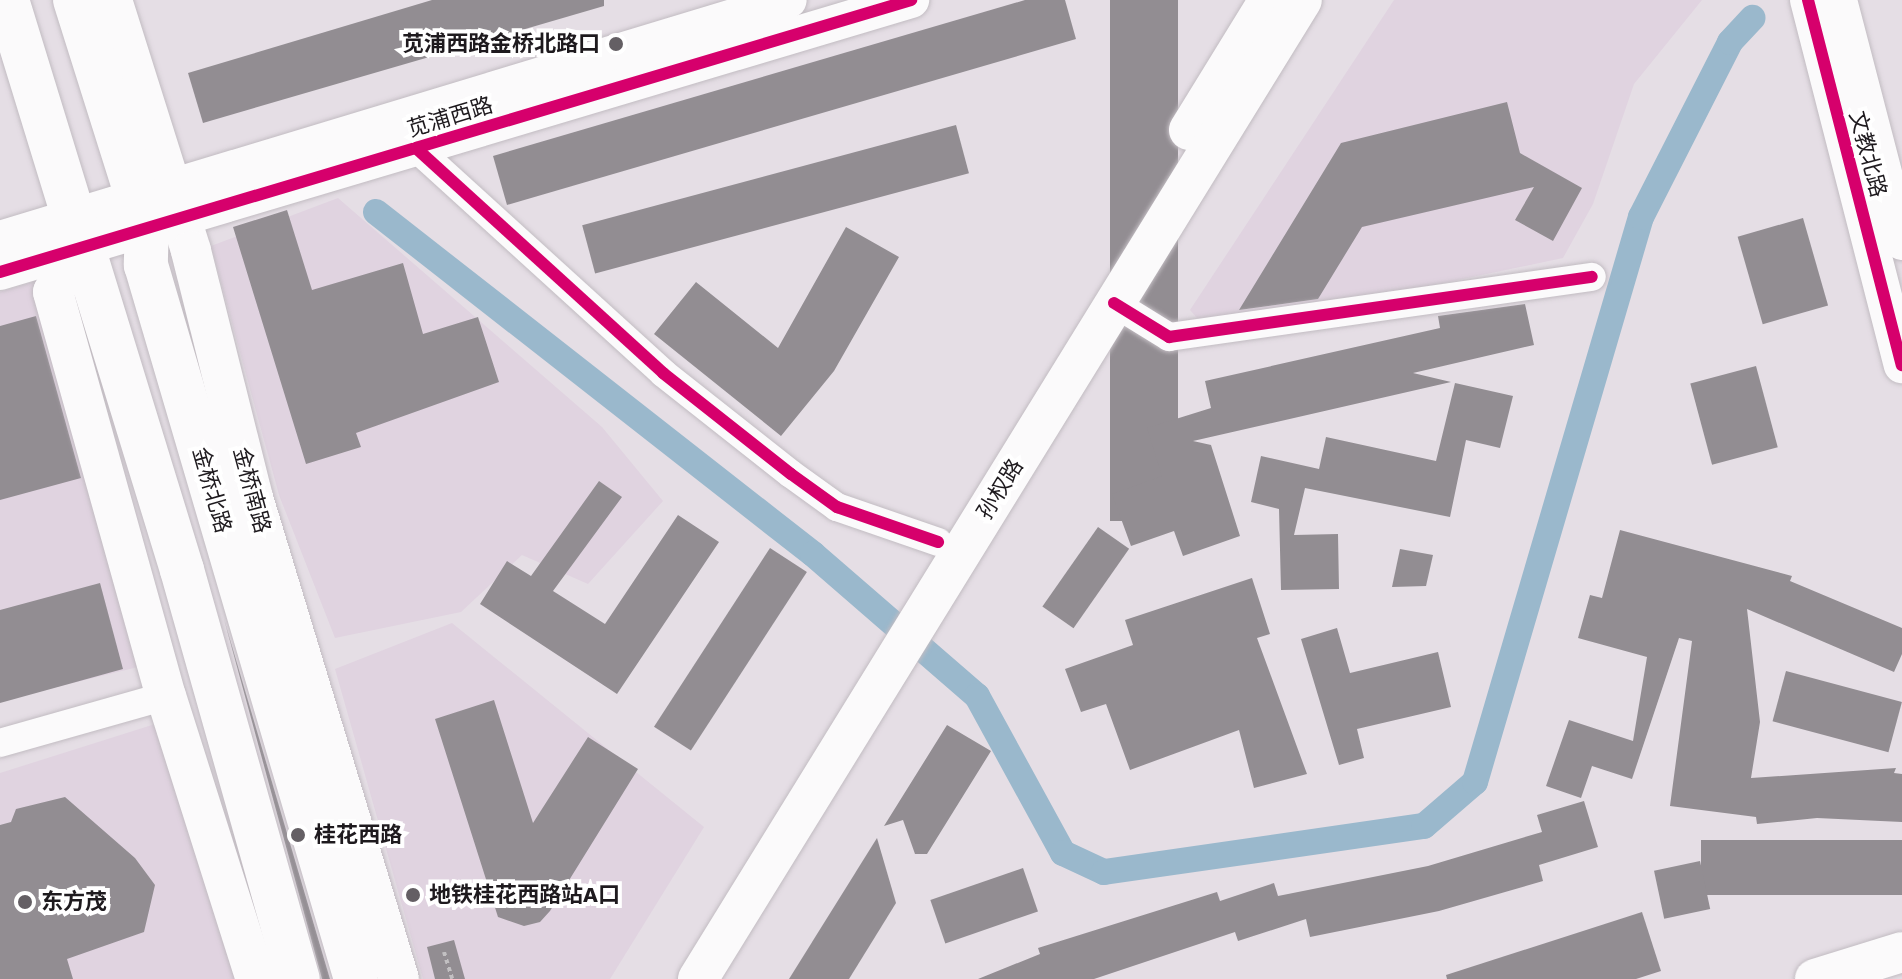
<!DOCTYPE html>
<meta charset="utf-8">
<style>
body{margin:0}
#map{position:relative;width:1902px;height:979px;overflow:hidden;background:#e5dee5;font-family:"Work Sans","Noto Sans SC",sans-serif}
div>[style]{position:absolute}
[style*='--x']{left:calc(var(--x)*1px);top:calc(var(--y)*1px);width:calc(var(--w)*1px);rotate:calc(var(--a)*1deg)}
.built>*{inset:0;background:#e0d3e0}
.canal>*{height:26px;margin:-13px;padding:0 13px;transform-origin:13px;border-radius:13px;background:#9ab8cc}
.building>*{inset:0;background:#928d92;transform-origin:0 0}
.path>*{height:4px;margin-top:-2px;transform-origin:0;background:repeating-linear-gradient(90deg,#c2c0c2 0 4px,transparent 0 8px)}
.roads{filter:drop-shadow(0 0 2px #c2bcc2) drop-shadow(0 0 2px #c2bcc2)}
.minor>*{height:28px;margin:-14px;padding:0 14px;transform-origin:14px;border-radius:14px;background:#fbfafb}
.tertiary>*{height:36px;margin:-18px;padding:0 18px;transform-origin:18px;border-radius:18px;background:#fbfafb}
.secondary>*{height:40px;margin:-20px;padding:0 20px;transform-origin:20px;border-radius:20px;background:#fbfafb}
.primary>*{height:44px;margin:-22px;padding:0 22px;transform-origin:22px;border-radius:22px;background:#fbfafb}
.cycleway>*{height:12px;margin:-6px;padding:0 6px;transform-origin:6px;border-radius:6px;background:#d6006c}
.dots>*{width:22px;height:22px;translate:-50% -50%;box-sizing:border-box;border:4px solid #fff;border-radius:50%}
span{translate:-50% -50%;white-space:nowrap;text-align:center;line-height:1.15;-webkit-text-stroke:8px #fff;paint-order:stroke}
.poi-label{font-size:22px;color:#1e1a1e;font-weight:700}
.right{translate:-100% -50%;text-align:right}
.left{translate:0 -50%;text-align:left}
.street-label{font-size:22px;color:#1e1a1e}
</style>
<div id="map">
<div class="built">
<div style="clip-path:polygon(1394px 0,1702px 0,1634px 84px,1593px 204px,1563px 258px,1209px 332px,1190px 310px)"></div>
<div style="clip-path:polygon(338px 198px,602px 427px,663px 501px,588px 584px,522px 555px,461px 612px,335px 638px,279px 495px,211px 246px)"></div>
<div style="clip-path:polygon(33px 282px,150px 664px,0 701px,0 292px)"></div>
<div style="clip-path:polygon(452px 623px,704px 827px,610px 979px,423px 979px,335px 669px)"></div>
<div style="clip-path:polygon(171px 719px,249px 979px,0 979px,0 773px)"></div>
</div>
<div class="canal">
<div style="--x:376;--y:212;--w:555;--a:38.05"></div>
<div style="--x:813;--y:554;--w:217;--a:40.9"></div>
<div style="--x:977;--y:696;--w:179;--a:61.3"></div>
<div style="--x:1063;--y:853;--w:45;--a:24.9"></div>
<div style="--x:1104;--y:872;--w:323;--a:-8.2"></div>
<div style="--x:1424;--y:826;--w:67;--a:-40.8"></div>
<div style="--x:1475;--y:782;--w:589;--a:-73.63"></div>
<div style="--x:1641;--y:217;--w:196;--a:-63"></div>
<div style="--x:1730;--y:42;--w:33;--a:-47"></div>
</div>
<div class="building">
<div style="clip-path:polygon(432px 0,604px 0,604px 6px,203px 123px,188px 73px)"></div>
<div style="clip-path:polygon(1025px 0,1065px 0,1076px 39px,507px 205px,493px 156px)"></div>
<div style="left:1110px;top:0;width:68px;height:521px"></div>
<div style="clip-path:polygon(1507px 102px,1520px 153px,1582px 188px,1553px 241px,1515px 220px,1534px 187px,1362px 227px,1318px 299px,1239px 310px,1341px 143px)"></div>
<div style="left:956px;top:125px;width:50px;height:387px;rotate:75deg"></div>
<div style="clip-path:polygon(287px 210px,312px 290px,403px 263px,423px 334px,478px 317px,499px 382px,356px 433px,361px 447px,306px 464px,233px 227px)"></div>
<div style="left:1803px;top:218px;width:91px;height:68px;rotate:74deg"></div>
<div style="clip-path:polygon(846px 227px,899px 257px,834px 371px,781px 436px,654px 334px,696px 282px,778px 348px)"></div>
<div style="clip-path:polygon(1525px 304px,1534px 345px,1413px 373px,1451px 382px,1193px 441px,1211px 445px,1240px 536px,1183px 556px,1174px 531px,1131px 546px,1112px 494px,1162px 476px,1147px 428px,1211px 408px,1205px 381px,1440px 328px,1438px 316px)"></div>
<div style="clip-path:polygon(36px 316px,81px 478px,0 500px,0 326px)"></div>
<div style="left:1756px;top:366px;width:84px;height:68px;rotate:75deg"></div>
<div style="clip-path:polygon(1455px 383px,1513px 396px,1500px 448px,1466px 440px,1450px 517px,1305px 488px,1294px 535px,1338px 534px,1339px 589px,1281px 590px,1279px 509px,1251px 502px,1261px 456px,1319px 469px,1326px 437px,1436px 461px)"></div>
<div style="clip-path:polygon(599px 481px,622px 497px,553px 591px,605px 624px,678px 515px,719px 542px,617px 694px,480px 604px,507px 561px,531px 576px)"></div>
<div style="left:1098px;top:527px;width:38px;height:97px;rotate:35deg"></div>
<div style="clip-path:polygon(1620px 530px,1792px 576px,1790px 581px,1902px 628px,1902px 654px,1894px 672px,1747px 609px,1760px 722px,1751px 778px,1896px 768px,1894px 773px,1902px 774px,1902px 822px,1817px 818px,1757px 824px,1756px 817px,1670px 806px,1692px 641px,1679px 638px,1632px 779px,1592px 766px,1581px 798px,1546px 786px,1569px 720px,1633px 741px,1647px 657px,1578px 638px,1590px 595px,1602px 598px)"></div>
<div style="left:770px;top:548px;width:44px;height:213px;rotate:33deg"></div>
<div style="clip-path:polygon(1400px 549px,1433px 555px,1426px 586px,1392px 587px)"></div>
<div style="clip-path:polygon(1252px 578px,1270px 634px,1257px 638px,1307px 774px,1254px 788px,1239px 730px,1130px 770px,1106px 704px,1081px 712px,1065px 669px,1133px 645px,1125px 620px)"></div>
<div style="clip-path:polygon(100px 583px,123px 669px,0 703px,0 610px)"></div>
<div style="clip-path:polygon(224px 619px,330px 979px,322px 979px)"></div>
<div style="clip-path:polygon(1337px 628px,1350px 673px,1438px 652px,1451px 707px,1357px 729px,1364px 758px,1339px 765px,1301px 639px)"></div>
<div style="left:1786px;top:671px;width:120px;height:52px;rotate:15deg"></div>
<div style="clip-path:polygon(494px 700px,533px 823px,588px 737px,638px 769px,550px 911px,540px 922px,524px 926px,498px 917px,435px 719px)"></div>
<div style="clip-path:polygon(947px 725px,991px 751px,927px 854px,915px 854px,903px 820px,884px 826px)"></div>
<div style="clip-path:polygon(65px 797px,135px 858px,155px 885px,144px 932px,67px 959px,73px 979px,0 979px,0 825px,11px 822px,16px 809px)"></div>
<div style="clip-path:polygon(1584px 801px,1598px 847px,1539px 865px,1543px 881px,1439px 911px,1310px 937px,1306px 919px,1238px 941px,1235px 932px,1094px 979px,978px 979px,1040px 954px,1038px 948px,1217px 892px,1220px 901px,1274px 883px,1278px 896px,1428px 866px,1542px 832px,1537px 815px)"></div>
<div style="clip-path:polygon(877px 838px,896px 903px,849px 979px,789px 979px)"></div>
<div style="left:1902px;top:840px;width:55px;height:201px;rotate:90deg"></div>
<div style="left:1700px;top:861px;width:49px;height:47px;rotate:78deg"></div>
<div style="left:1023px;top:868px;width:46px;height:98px;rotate:71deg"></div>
<div style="clip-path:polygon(1642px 912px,1661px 971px,1636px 979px,1447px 979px,1446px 975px)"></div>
<div style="clip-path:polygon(454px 940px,465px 979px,435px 979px,427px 947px)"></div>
</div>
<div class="path">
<div style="--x:444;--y:952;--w:28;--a:73"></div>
</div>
<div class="roads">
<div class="minor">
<div style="--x:416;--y:148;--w:334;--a:42.3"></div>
<div style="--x:663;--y:373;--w:163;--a:38.3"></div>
<div style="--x:791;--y:474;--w:57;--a:35.7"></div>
<div style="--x:837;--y:507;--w:107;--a:19.1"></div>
<div style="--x:1114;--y:303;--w:65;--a:31.7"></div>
<div style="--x:1169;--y:337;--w:427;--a:-8.1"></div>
<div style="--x:0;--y:743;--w:173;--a:-15.8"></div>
</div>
<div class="tertiary">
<div style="--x:1808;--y:0;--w:377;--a:75.6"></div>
<div style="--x:1839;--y:0;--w:250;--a:75.4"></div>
<div style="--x:0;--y:239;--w:824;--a:-16.85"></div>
<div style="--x:0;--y:272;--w:951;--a:-16.62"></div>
</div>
<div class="secondary">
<div style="--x:112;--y:0;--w:263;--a:72.5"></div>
<div style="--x:191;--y:251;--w:255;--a:75.9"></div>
<div style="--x:253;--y:498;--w:503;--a:73.12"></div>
<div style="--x:1189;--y:130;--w:153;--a:-58.4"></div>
<div style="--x:81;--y:248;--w:52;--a:122.5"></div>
<div style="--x:53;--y:292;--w:420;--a:74.4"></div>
<div style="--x:166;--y:696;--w:297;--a:72.4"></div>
<div style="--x:698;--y:979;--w:1150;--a:-58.33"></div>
<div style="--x:1815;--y:979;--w:91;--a:-17.2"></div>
</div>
<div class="primary">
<div style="--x:7;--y:0;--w:596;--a:72.93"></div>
<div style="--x:182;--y:570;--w:425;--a:74.2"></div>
<div style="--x:75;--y:0;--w:239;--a:72.5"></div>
<div style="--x:147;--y:228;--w:37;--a:92"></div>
<div style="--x:146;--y:265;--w:744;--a:73.61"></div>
</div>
</div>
<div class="cycleway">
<div style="--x:1808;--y:0;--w:377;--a:75.6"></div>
<div style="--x:416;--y:148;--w:334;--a:42.3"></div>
<div style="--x:663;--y:373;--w:163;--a:38.3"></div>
<div style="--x:791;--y:474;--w:57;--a:35.7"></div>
<div style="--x:837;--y:507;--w:107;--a:19.1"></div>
<div style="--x:0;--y:272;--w:951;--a:-16.62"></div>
<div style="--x:1114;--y:303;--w:65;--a:31.7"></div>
<div style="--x:1169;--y:337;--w:427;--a:-8.1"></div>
</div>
<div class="dots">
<div style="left:616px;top:44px;background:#645f64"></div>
<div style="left:298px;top:835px;background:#645f64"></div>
<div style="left:413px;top:895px;background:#645f64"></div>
<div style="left:25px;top:902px;background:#645f64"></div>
</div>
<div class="poi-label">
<span class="right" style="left:600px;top:44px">苋浦西路金桥北路口</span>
<span class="left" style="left:314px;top:835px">桂花西路</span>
<span class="left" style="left:429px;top:895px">地铁桂花西路站A口</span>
<span class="left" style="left:41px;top:902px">东方茂</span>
</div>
<div class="street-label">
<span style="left:450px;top:117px;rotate:-17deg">苋浦西路</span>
<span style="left:1868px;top:154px;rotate:75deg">文教北路</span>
<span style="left:1000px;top:489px;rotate:-58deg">孙权路</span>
<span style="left:212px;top:490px;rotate:74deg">金桥北路</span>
<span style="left:252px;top:490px;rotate:75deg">金桥南路</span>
</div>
</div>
